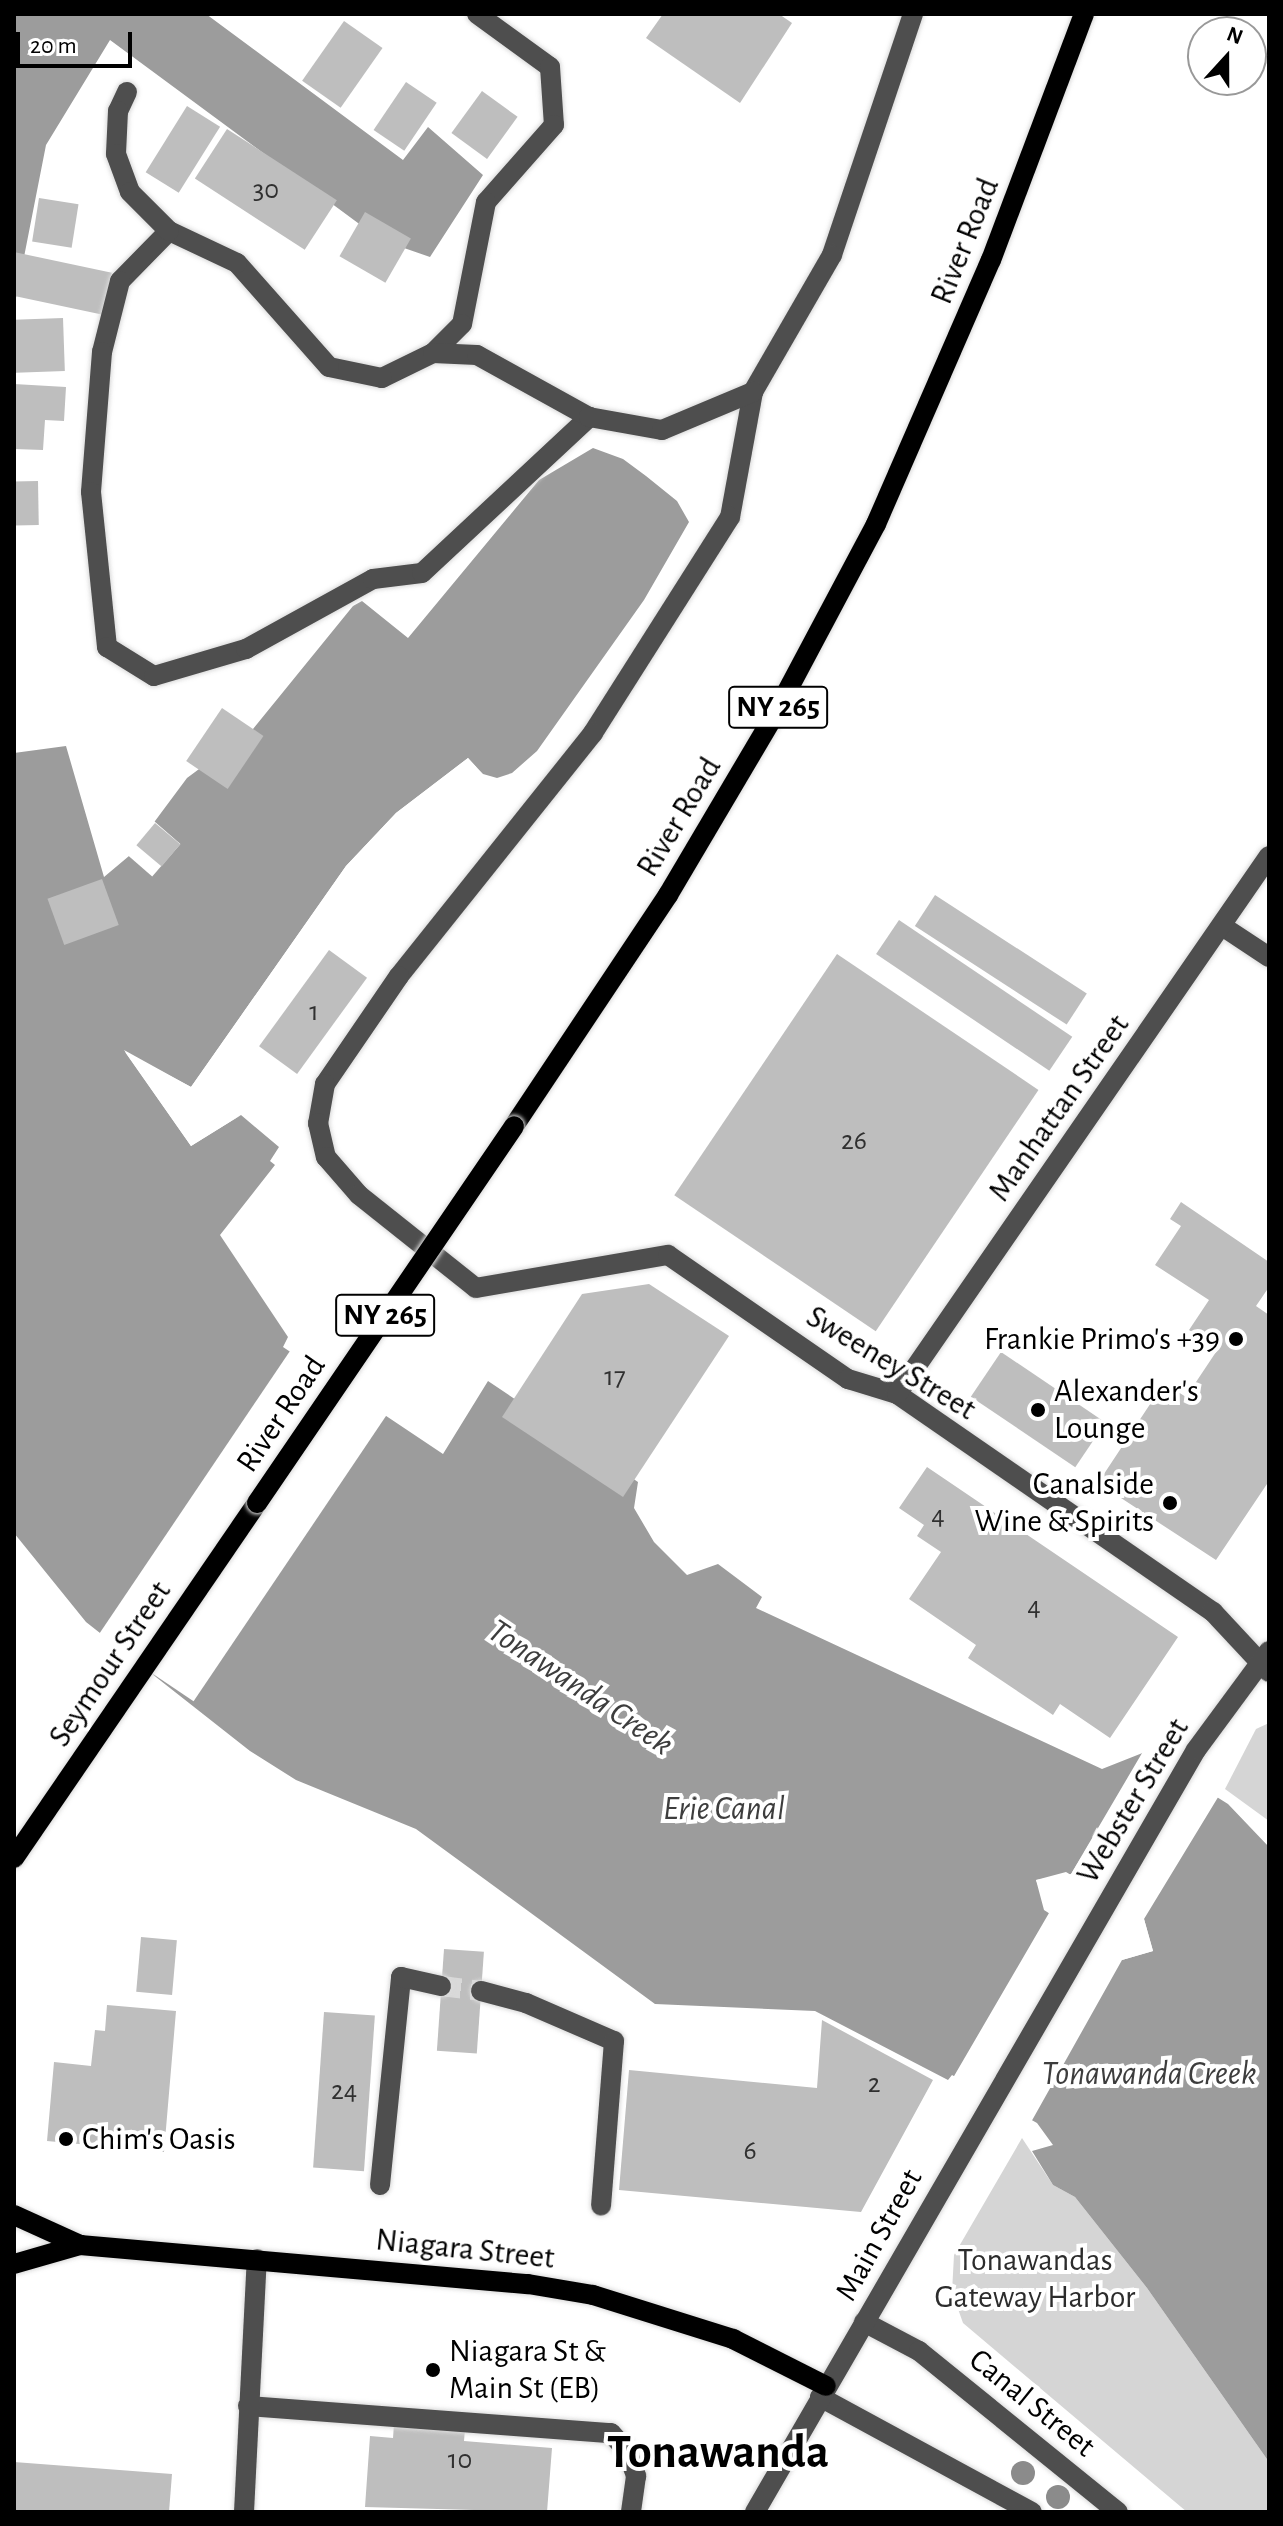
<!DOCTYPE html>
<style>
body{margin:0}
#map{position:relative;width:1283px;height:2526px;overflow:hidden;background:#fff;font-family:"Alegreya Sans",sans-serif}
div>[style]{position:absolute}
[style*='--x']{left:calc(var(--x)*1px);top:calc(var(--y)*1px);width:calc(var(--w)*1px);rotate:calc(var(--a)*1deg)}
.green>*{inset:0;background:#d5d5d5}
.water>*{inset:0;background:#9c9c9c}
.pier>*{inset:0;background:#fff;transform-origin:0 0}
.building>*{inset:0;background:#bebebe;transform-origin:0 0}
.minor-tunnel>*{height:20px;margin-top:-10px;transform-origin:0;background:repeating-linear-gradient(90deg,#d9d9d9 0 20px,transparent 0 30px)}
.roads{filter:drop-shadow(0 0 2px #dbdbdb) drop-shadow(0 0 2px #dbdbdb)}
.minor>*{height:20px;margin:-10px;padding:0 10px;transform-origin:10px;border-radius:10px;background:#4e4e4e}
.major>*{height:20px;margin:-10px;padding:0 10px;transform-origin:10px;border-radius:10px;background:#000}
.bridges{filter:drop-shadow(0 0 2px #dbdbdb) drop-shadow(0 0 2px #dbdbdb)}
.major-bridge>*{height:20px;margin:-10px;padding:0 10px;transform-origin:10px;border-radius:10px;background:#000}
.trees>*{width:24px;height:24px;margin:-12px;border-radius:50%;background:#8b8b8b}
.dots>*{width:22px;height:22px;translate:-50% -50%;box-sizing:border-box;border:4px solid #fff;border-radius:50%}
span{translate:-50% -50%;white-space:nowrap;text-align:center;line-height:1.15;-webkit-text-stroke:8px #fff;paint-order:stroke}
.number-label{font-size:28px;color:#303030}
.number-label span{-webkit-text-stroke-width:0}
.shield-label span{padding:2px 6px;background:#fff;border:2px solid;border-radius:6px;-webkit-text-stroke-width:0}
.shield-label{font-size:30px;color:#000;font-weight:700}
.street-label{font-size:32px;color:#000}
.poi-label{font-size:32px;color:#000}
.right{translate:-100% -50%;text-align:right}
.left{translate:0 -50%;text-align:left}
.park-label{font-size:32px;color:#2c2c2c}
.water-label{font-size:34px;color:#3d3d3d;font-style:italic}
.town-label{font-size:48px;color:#000;font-weight:700}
.frame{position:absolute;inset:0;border:16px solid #000;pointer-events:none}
.north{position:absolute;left:1187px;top:16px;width:80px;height:80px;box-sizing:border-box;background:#fff;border:2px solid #999;border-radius:50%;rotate:21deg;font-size:22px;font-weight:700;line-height:32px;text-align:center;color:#000}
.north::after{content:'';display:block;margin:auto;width:28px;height:36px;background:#000;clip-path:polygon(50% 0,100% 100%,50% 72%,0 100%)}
.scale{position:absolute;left:16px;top:32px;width:116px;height:36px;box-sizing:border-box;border:4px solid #000;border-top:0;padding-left:10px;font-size:24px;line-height:28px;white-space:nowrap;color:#000;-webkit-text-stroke:6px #fff;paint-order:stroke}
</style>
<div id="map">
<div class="green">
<div style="clip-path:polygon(1269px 1723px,1269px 1821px,1225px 1789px,1256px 1729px)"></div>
<div style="clip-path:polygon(1022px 2138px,1053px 2185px,1075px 2197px,1147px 2288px,1269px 2462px,1269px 2512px,1187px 2512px,963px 2323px,952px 2292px,954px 2255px)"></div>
</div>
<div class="water">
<div style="clip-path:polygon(14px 14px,206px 14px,403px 160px,428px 127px,483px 175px,430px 257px,381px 240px,110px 40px,46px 145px,14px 308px)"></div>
<div style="clip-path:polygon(evenodd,593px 448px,623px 459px,646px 476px,677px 501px,689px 522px,644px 600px,537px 751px,512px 773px,497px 778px,483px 774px,468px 758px,396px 813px,346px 866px,191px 1087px,125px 1052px,191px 1146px,241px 1115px,279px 1147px,270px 1161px,275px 1165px,220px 1235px,288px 1337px,283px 1347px,443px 1454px,488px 1381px,638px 1482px,634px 1508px,654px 1542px,687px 1575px,718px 1564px,762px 1597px,756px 1608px,1102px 1769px,1145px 1752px,1228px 1804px,1269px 1847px,1269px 2462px,1147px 2288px,1075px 2197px,1053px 2185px,1032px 2151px,1053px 2145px,1037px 2123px,952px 2075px,948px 2080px,815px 2011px,655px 2004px,416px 1829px,296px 1780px,250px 1751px,86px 1622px,14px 1533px,14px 753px,66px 746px,104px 877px,129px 856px,187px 778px,253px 729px,353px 606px,362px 601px,408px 638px,539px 480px,593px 448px,1066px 1872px,1144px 1919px,1153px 1951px,1122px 1960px,1044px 1910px,1036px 1880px,1066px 1872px)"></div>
</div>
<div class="pier">
<div style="clip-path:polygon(468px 758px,477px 768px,468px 763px,399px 816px,349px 869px,194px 1090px,137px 1062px,192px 1141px,241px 1115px,191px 1146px,124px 1050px,191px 1087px,346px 866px,396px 813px)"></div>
<div style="left:154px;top:821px;width:35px;height:43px;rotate:41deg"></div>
<div style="left:292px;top:1348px;width:116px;height:348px;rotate:34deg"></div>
<div style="clip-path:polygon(evenodd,1145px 1748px,1220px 1794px,1144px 1919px,1153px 1951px,1122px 1960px,1030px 2124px,953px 2080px,950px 2083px,1049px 1913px,1036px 1880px,1071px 1874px,1145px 1748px,1066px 1877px,1141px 1922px,1148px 1948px,1123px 1955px,1047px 1907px,1041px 1883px,1066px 1877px)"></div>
</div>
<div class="building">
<div style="clip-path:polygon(663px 14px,779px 14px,792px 23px,740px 103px,646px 38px)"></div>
<div style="left:344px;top:21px;width:47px;height:73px;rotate:35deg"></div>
<div style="left:406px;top:82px;width:37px;height:58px;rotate:34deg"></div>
<div style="left:482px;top:91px;width:44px;height:52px;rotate:36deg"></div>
<div style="left:187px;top:106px;width:39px;height:78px;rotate:32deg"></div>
<div style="left:227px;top:129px;width:131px;height:59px;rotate:33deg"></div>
<div style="left:39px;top:198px;width:40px;height:44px;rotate:9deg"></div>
<div style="left:365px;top:212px;width:53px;height:51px;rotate:30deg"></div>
<div style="left:14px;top:252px;width:100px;height:43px;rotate:12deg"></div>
<div style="left:63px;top:318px;width:53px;height:49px;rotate:88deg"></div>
<div style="clip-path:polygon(14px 384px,66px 387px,64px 421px,45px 420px,43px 450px,14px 449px)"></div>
<div style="left:38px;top:481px;width:44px;height:24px;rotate:89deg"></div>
<div style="left:222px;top:708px;width:50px;height:64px;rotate:34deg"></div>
<div style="left:155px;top:823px;width:33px;height:29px;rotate:40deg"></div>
<div style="left:102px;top:879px;width:49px;height:58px;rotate:70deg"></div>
<div style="left:935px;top:895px;width:181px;height:37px;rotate:33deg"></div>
<div style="left:899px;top:920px;width:209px;height:41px;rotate:34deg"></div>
<div style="left:329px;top:950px;width:47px;height:119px;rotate:36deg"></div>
<div style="left:837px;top:954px;width:243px;height:291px;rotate:34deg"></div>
<div style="clip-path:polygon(1181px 1202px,1269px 1262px,1269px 1287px,1256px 1306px,1269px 1315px,1269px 1481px,1216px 1560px,1098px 1483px,1164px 1383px,1186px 1397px,1218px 1349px,1189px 1330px,1209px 1300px,1155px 1265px,1181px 1226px,1170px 1219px)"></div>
<div style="clip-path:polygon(649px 1284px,729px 1336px,623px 1497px,502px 1417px,582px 1294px)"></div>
<div style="left:1001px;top:1352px;width:126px;height:54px;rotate:34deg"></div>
<div style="clip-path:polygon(927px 1467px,1178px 1637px,1110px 1738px,1060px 1704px,1053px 1715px,968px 1658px,976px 1645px,909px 1599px,941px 1552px,917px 1536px,924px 1525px,899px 1508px)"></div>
<div style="left:141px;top:1937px;width:36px;height:55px;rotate:5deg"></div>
<div style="left:444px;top:1949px;width:40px;height:102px;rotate:4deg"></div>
<div style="clip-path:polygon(107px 2005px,176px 2011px,164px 2152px,47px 2141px,54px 2062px,91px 2066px,95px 2030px,105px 2031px)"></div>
<div style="left:324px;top:2012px;width:51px;height:156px;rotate:4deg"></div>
<div style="clip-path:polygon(822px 2020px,933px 2080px,861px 2212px,619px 2190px,629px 2070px,817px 2088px)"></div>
<div style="clip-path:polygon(394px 2424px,465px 2429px,464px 2441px,552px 2448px,547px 2512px,365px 2507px,370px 2436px,393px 2438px)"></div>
<div style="clip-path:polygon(14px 2462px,172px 2474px,169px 2512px,14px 2512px)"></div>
</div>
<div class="minor-tunnel">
<div style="--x:441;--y:1986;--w:40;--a:7.1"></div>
</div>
<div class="roads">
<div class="minor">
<div style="--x:477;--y:14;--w:90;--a:36"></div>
<div style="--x:550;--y:67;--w:58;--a:86.1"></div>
<div style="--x:554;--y:125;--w:103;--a:131.4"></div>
<div style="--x:486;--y:202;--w:124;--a:101.1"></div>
<div style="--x:462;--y:324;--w:41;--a:135"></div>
<div style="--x:433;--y:353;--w:57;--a:153.9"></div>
<div style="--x:382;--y:378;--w:54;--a:-168.3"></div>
<div style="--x:329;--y:367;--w:139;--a:-131.5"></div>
<div style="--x:237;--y:263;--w:75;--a:-154.8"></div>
<div style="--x:169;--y:231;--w:70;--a:134.4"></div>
<div style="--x:120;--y:281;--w:73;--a:104.2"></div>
<div style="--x:102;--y:352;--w:140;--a:94.5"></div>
<div style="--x:91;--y:492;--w:156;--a:84.1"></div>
<div style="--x:107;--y:647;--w:55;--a:31.7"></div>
<div style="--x:154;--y:676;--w:96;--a:-16.4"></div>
<div style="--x:246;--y:649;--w:145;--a:-28.9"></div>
<div style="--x:373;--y:579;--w:49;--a:-7"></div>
<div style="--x:422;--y:573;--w:229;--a:-43"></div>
<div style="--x:913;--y:14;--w:254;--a:108.6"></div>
<div style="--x:832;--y:255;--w:158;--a:120"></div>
<div style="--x:753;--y:392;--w:127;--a:100.4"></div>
<div style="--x:730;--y:517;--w:256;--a:122.4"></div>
<div style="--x:593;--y:733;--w:311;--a:128.6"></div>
<div style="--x:399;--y:976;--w:131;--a:124.4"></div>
<div style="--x:325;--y:1084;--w:40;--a:100"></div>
<div style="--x:318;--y:1123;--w:35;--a:77"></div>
<div style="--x:326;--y:1157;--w:50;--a:49"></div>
<div style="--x:359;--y:1195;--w:149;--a:38.5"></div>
<div style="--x:476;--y:1288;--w:195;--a:-9.8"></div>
<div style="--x:668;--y:1255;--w:219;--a:34.6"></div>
<div style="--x:848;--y:1379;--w:51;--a:17"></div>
<div style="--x:897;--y:1394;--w:384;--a:34.6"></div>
<div style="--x:1213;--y:1612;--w:82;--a:47"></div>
<div style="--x:127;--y:92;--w:21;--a:115"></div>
<div style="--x:118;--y:111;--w:43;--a:92.7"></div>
<div style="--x:116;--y:154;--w:40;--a:69.8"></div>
<div style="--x:130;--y:192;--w:55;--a:45"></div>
<div style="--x:433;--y:353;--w:44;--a:2.6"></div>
<div style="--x:477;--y:355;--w:128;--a:29"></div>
<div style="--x:589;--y:417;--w:74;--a:10.1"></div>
<div style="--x:662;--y:430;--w:99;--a:-22.7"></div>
<div style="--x:1222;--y:926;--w:56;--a:33.4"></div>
<div style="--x:897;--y:1394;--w:654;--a:-55.34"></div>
<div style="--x:481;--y:1991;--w:47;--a:14.9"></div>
<div style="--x:526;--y:2003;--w:96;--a:23.4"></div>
<div style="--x:614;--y:2041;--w:165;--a:94.5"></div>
<div style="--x:380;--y:2185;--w:209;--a:-84.2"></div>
<div style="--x:401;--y:1977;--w:41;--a:12.7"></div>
<div style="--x:864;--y:2322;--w:62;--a:27.8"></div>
<div style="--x:919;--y:2351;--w:256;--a:39"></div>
<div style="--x:820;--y:2397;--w:241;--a:28.5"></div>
<div style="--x:248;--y:2406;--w:364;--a:4.3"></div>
<div style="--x:611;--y:2433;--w:24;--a:48"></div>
<div style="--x:627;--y:2451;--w:27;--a:70"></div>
<div style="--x:636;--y:2476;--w:36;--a:98"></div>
<div style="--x:244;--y:2512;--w:253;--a:-87.1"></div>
<div style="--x:755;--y:2512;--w:880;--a:-59.94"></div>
<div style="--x:1196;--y:1750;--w:123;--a:-53.6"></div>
</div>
<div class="major">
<div style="--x:514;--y:1126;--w:278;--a:-56.3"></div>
<div style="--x:668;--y:895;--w:210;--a:-59.4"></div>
<div style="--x:775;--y:714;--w:215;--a:-62"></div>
<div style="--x:876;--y:524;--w:288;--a:-66.5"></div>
<div style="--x:991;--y:260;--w:263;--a:-69.3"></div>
<div style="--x:14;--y:1858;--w:430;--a:-55.6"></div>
<div style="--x:14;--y:2215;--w:72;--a:24.4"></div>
<div style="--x:80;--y:2245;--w:450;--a:5"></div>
<div style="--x:528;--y:2284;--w:66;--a:9.6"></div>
<div style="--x:593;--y:2295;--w:147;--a:17.4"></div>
<div style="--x:733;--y:2339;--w:104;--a:26.8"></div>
<div style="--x:14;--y:2264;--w:69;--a:-16.1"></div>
</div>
</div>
<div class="bridges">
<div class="major-bridge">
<div style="--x:257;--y:1503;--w:456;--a:-55.7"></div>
</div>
</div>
<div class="trees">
<div style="left:1023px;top:2473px"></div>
<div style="left:1058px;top:2497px"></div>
</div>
<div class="dots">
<div style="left:1236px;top:1339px;background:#000"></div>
<div style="left:1038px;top:1410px;background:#000"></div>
<div style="left:1170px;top:1503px;background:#000"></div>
<div style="left:66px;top:2139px;background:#000"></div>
<div style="left:433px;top:2370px;background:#000"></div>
</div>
<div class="number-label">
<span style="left:266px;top:190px">30</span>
<span style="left:314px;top:1012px">1</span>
<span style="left:854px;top:1141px">26</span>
<span style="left:615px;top:1377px">17</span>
<span style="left:938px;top:1516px">4</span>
<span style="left:1034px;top:1607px">4</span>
<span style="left:874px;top:2084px">2</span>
<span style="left:344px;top:2091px">24</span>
<span style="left:750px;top:2151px">6</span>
<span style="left:460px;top:2460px">10</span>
</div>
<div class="shield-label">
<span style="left:778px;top:707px">NY 265</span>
<span style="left:385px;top:1315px">NY 265</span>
</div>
<div class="street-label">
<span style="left:965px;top:241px;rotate:-68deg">River Road</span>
<span style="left:679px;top:817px;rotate:-59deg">River Road</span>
<span style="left:1059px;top:1108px;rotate:-55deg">Manhattan Street</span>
<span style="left:891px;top:1363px;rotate:31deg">Sweeney Street</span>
<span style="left:281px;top:1414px;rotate:-56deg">River Road</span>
<span style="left:110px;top:1664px;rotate:-56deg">Seymour Street</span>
<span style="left:1133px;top:1801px;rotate:-59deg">Webster Street</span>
<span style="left:879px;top:2235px;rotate:-61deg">Main Street</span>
<span style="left:465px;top:2249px;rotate:6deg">Niagara Street</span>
<span style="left:1032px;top:2403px;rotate:39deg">Canal Street</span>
</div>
<div class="poi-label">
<span class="right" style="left:1220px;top:1339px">Frankie Primo's +39</span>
<span class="left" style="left:1054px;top:1410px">Alexander's<br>Lounge</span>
<span class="right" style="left:1154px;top:1503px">Canalside<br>Wine &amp; Spirits</span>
<span class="left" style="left:82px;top:2139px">Chim's Oasis</span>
<span class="left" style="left:449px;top:2370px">Niagara St &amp;<br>Main St (EB)</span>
</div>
<div class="park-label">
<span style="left:1035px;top:2279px">Tonawandas<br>Gateway Harbor</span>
</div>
<div class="water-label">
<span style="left:580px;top:1688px;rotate:34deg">Tonawanda Creek</span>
<span style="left:724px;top:1810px">Erie Canal</span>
<span style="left:1149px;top:2075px">Tonawanda Creek</span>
</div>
<div class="town-label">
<span style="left:718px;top:2454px">Tonawanda</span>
</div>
<div class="frame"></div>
<div class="north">N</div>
<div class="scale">20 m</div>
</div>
